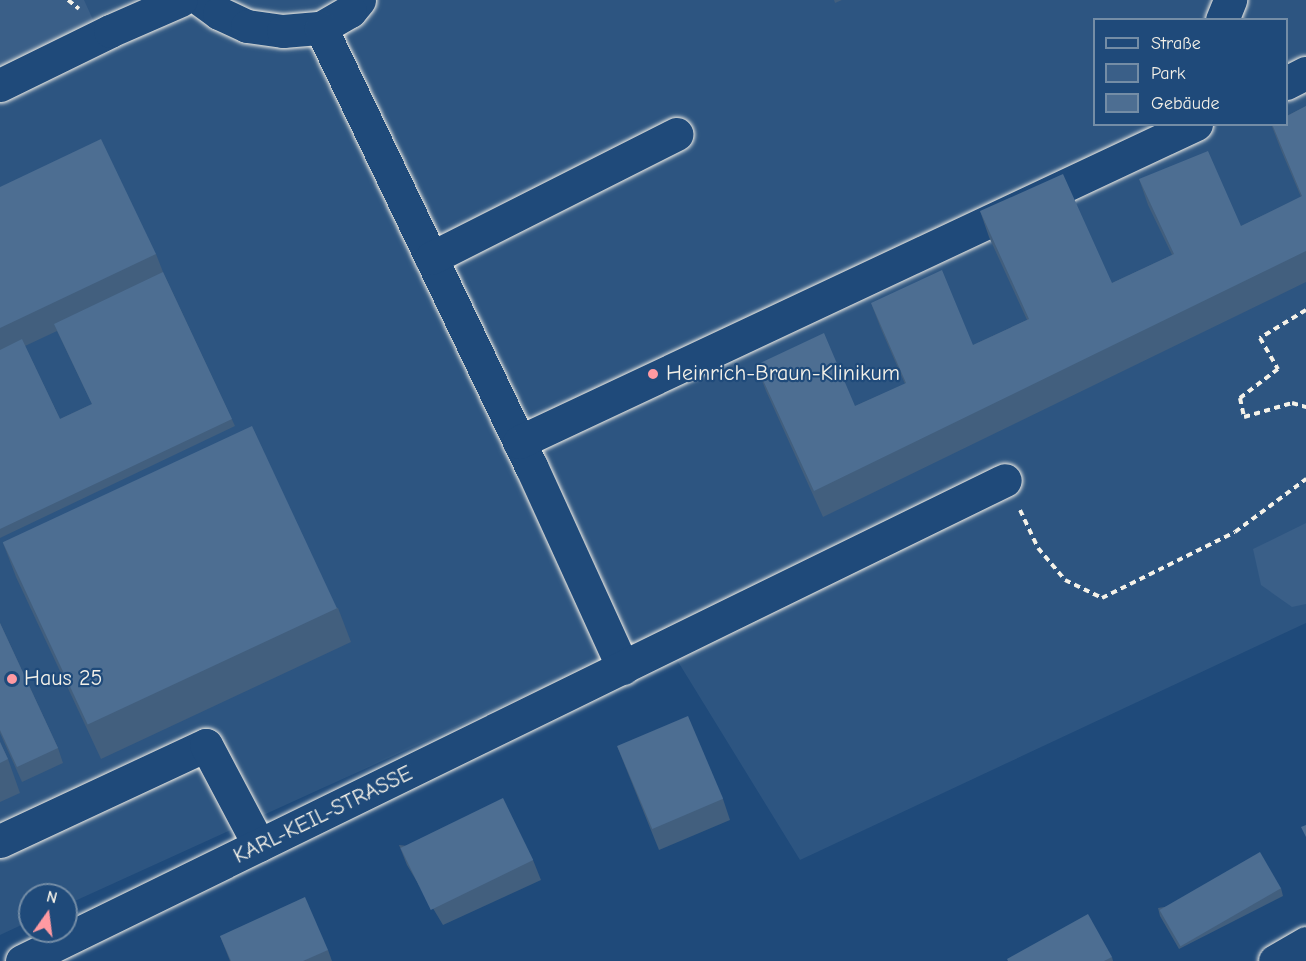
<!DOCTYPE html>
<meta charset="utf-8">
<style>
body{margin:0}
#map{position:relative;width:1306px;height:961px;overflow:hidden;background:#1f4a7a;font-family:"Comic Neue",sans-serif}
div>[style]{position:absolute}
[style*='--x']{left:calc(var(--x)*1px);top:calc(var(--y)*1px);width:calc(var(--w)*1px);rotate:calc(var(--a)*1deg)}
.built>*{inset:0;background:#2d5581}
.green>*{inset:0;background:#3a5f88}
.path>*{height:4px;margin-top:-2px;transform-origin:0;background:repeating-linear-gradient(90deg,#f4f1e8 0 6px,transparent 0 10.5px)}
.roads{filter:drop-shadow(0 0 2px #f4f1e8) drop-shadow(0 0 2px #f4f1e8)}
.minor>*{height:33px;margin:-16.5px;padding:0 16.5px;transform-origin:16.5px;border-radius:16.5px;background:#1f4a7a}
.wall>*{inset:0;background:#425f7e}
.building>*{inset:0;background:#4d6e92;transform-origin:0 0}
.dots>*{width:16px;height:16px;translate:-50% -50%;box-sizing:border-box;border:3px solid #1f4a7a;border-radius:50%}
span{translate:-50% -50%;white-space:nowrap;text-align:center;line-height:1.15;-webkit-text-stroke:4.5px #1f4a7a;paint-order:stroke}
.poi-label{font-size:22px;color:#f4f1e8}
.left{translate:0 -50%;text-align:left}
.street-label{font-size:22px;color:#f4f1e8}
.legend{position:absolute;left:1093px;top:18px;width:195px;height:108px;box-sizing:border-box;background:#1f4a7a;border:2px solid #748da6;margin:0;padding:8px 10px;list-style:none;font-size:18px;color:#f4f1e8}
.legend li{display:flex;align-items:center;gap:12px;height:30px}
.legend b{width:30px;border:2px solid #748da6}
.north{position:absolute;left:18px;top:883px;width:60px;height:60px;box-sizing:border-box;background:#1f4a7a;border:2px solid #748da6;border-radius:50%;rotate:14deg;font-size:16px;font-weight:700;line-height:24px;text-align:center;color:#f4f1e8}
.north::after{content:'';display:block;margin:auto;width:21px;height:27px;background:#ff9aa2;clip-path:polygon(50% 0,100% 100%,50% 72%,0 100%)}
</style>
<div id="map">
<div class="built">
<div style="clip-path:polygon(evenodd,0 0,1306px 0,1306px 623px,800px 860px,661px 634px,66px 905px,66px 895px,30px 895px,30px 921px,0 935px,0 0,1094px 20px,1286px 20px,1286px 124px,1094px 124px,1094px 20px)"></div>
</div>
<div class="green">
<div style="clip-path:polygon(0 0,84px 0,94px 22px,0 68px)"></div>
<div style="clip-path:polygon(1306px 523px,1306px 604px,1292px 607px,1261px 585px,1253px 549px)"></div>
</div>
<div class="path">
<div style="--x:68;--y:0;--w:14;--a:39"></div>
<div style="--x:1306;--y:310;--w:54;--a:148.7"></div>
<div style="--x:1260;--y:338;--w:36;--a:60"></div>
<div style="--x:1278;--y:369;--w:48;--a:142.7"></div>
<div style="--x:1240;--y:398;--w:19;--a:78"></div>
<div style="--x:1244;--y:417;--w:50;--a:-16.3"></div>
<div style="--x:1292;--y:403;--w:15;--a:16"></div>
<div style="--x:1020;--y:510;--w:42;--a:64.7"></div>
<div style="--x:1038;--y:548;--w:42;--a:49.8"></div>
<div style="--x:1065;--y:580;--w:41;--a:25.9"></div>
<div style="--x:1102;--y:598;--w:148;--a:-26.4"></div>
<div style="--x:1235;--y:532;--w:89;--a:-36.7"></div>
</div>
<div class="roads">
<div class="minor">
<div style="--x:201;--y:0;--w:22;--a:36"></div>
<div style="--x:219;--y:13;--w:31;--a:25"></div>
<div style="--x:247;--y:26;--w:36;--a:8"></div>
<div style="--x:283;--y:31;--w:38;--a:-5"></div>
<div style="--x:359;--y:0;--w:14;--a:129"></div>
<div style="--x:350;--y:11;--w:34;--a:150"></div>
<div style="--x:321;--y:28;--w:486;--a:64.4"></div>
<div style="--x:531;--y:466;--w:222;--a:65.5"></div>
<div style="--x:1222;--y:20;--w:22;--a:-68"></div>
<div style="--x:1286;--y:83;--w:22;--a:-27"></div>
<div style="--x:0;--y:85;--w:123;--a:-26.1"></div>
<div style="--x:110;--y:31;--w:77;--a:-23.6"></div>
<div style="--x:431;--y:258;--w:275;--a:-26.8"></div>
<div style="--x:519;--y:442;--w:748;--a:-25.16"></div>
<div style="--x:0;--y:841;--w:227;--a:-25"></div>
<div style="--x:206;--y:745;--w:113;--a:62.1"></div>
<div style="--x:22;--y:961;--w:1094;--a:-26.07"></div>
<div style="--x:1275;--y:961;--w:36;--a:-30"></div>
</div>
</div>
<div class="wall">
<div style="clip-path:polygon(834px 0,842px 0,835px 3px)"></div>
<div style="clip-path:polygon(1306px 106px,1306px 282px,823px 517px,766px 391px,756px 365px,855px 406px,905px 384px,881px 329px,871px 303px,973px 345px,1027px 320px,989px 237px,980px 211px,1112px 283px,1172px 255px,1148px 205px,1139px 179px,1241px 226px,1301px 197px,1281px 150px,1271px 124px)"></div>
<div style="clip-path:polygon(evenodd,0 187px,156px 254px,163px 272px,235px 426px,0 538px,0 187px,57px 331px,92px 404px,60px 419px,25px 346px,57px 331px)"></div>
<div style="clip-path:polygon(3px 543px,338px 608px,351px 642px,101px 759px,16px 577px)"></div>
<div style="clip-path:polygon(0 623px,58px 748px,63px 763px,22px 782px,0 733px)"></div>
<div style="clip-path:polygon(0 742px,8px 759px,20px 793px,0 802px)"></div>
<div style="clip-path:polygon(617px 746px,723px 799px,730px 820px,659px 850px)"></div>
<div style="clip-path:polygon(399px 845px,533px 860px,541px 880px,443px 925px,407px 865px)"></div>
<div style="clip-path:polygon(1281px 888px,1283px 896px,1179px 949px,1160px 916px,1158px 908px)"></div>
<div style="clip-path:polygon(220px 936px,328px 950px,332px 961px,230px 961px)"></div>
<div style="clip-path:polygon(1112px 957px,1113px 961px,1008px 961px)"></div>
</div>
<div class="building">
<div style="clip-path:polygon(1306px 106px,1306px 251px,814px 491px,756px 365px,824px 333px,855px 406px,906px 383px,871px 303px,942px 270px,973px 345px,1029px 319px,980px 211px,1063px 174px,1112px 283px,1174px 254px,1139px 179px,1208px 151px,1241px 226px,1302px 196px,1272px 124px,1287px 124px,1287px 116px)"></div>
<div style="clip-path:polygon(101px 139px,156px 254px,0 328px,0 187px)"></div>
<div style="clip-path:polygon(163px 272px,232px 419px,0 529px,0 350px,22px 339px,60px 419px,92px 404px,54px 324px)"></div>
<div style="left:252px;top:426px;width:201px;height:275px;rotate:65deg"></div>
<div style="clip-path:polygon(0 623px,58px 748px,17px 767px,0 730px)"></div>
<div style="left:688px;top:716px;width:90px;height:77px;rotate:67deg"></div>
<div style="clip-path:polygon(0 742px,8px 759px,0 763px)"></div>
<div style="left:503px;top:798px;width:69px;height:114px;rotate:64deg"></div>
<div style="clip-path:polygon(1306px 825px,1306px 837px,1301px 827px)"></div>
<div style="left:1260px;top:852px;width:42px;height:116px;rotate:60deg"></div>
<div style="clip-path:polygon(305px 897px,328px 950px,303px 961px,231px 961px,220px 936px)"></div>
<div style="clip-path:polygon(1088px 914px,1112px 957px,1104px 961px,1008px 961px,1007px 959px)"></div>
</div>
<div class="dots">
<div style="left:653px;top:374px;background:#ff9aa2"></div>
<div style="left:12px;top:679px;background:#ff9aa2"></div>
</div>
<div class="poi-label">
<span class="left" style="left:666px;top:374px">Heinrich-Braun-Klinikum</span>
<span class="left" style="left:24px;top:679px">Haus 25</span>
</div>
<div class="street-label">
<span style="left:323px;top:815px;rotate:-26deg">KARL-KEIL-STRASSE</span>
</div>
<ul class="legend">
<li><b style="height:8px;background:#1f4a7a"></b>Straße</li>
<li><b style="height:16px;background:#3a5f88"></b>Park</li>
<li><b style="height:16px;background:#4d6e92"></b>Gebäude</li>
</ul>
<div class="north">N</div>
</div>
